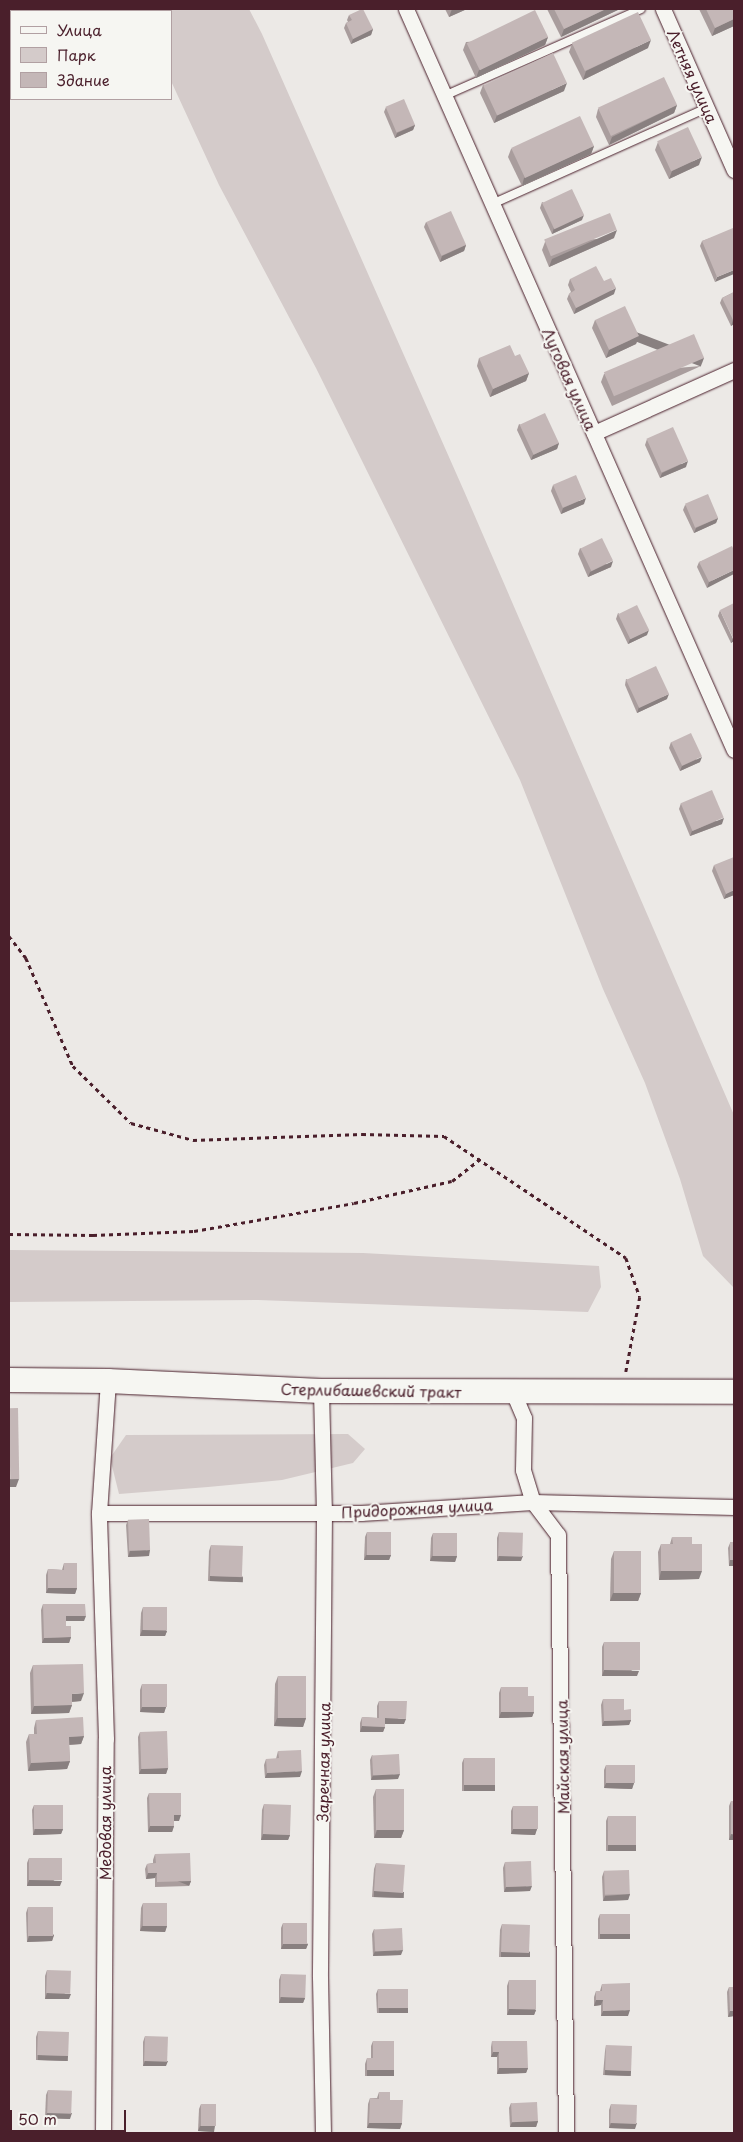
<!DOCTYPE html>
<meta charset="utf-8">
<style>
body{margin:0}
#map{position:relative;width:743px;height:2142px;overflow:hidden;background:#ece9e6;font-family:"Playpen Sans",sans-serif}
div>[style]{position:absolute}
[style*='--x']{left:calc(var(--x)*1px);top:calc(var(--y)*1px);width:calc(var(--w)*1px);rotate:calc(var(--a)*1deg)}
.green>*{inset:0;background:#d4cbca}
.path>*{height:2.5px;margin-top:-1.25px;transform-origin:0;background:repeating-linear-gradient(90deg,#4a1f2b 0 4px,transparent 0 8px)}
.roads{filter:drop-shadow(0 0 1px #4a1f2b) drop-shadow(0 0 1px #4a1f2b)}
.service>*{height:8px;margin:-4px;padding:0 4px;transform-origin:4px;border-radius:4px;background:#f6f6f2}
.minor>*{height:15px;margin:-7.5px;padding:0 7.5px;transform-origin:7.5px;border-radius:7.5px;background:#f6f6f2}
.primary>*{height:24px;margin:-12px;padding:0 12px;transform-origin:12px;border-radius:12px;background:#f6f6f2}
.wall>*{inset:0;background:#a99d9d}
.shaded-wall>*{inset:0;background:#898080;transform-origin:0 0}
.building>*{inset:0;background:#c4b7b7;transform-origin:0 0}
span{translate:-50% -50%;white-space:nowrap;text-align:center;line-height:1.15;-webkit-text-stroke:4px #f6f6f2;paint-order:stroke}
.street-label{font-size:15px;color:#4a1f2b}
.frame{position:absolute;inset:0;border:10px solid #4a1f2b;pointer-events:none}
.legend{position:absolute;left:10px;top:10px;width:162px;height:90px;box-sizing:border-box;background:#f6f6f2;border:1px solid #b1a0a2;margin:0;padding:6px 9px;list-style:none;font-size:15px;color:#4a1f2b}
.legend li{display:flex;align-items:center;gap:10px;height:25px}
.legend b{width:25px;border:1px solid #b1a0a2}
.scale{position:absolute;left:10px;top:2110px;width:116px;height:22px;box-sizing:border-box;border:2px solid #4a1f2b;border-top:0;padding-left:6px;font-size:15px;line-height:18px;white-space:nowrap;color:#4a1f2b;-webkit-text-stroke:4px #f6f6f2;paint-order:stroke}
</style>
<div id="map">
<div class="green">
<div style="clip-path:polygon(138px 9px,249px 9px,262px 34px,464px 491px,734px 1115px,734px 1288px,703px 1256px,680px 1179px,645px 1083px,603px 989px,520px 780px,316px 368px,219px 185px,171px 81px,171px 11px)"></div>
<div style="clip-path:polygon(9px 1250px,363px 1253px,599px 1266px,601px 1287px,588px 1312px,258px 1300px,9px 1302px)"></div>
<div style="clip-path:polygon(348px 1434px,365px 1449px,353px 1463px,282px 1480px,208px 1487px,119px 1494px,110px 1458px,126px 1435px)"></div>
</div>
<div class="path">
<div style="--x:9;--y:936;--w:28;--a:52"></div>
<div style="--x:26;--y:958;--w:118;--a:66.5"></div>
<div style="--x:73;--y:1066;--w:81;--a:44.5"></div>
<div style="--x:131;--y:1123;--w:64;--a:15.3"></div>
<div style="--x:193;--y:1140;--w:169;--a:-2"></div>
<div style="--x:362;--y:1134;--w:82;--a:1.4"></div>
<div style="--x:444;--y:1136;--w:219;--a:33.8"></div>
<div style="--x:626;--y:1258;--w:41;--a:70.3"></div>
<div style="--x:640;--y:1297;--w:76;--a:100.6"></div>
<div style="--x:9;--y:1234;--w:84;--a:0.7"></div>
<div style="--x:93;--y:1235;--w:101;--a:-2.3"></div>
<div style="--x:194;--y:1231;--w:162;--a:-9.9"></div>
<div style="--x:354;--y:1203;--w:100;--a:-12.7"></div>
<div style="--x:452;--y:1181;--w:36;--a:-38"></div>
</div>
<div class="roads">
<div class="service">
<div style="--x:444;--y:96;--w:215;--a:-23.8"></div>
<div style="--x:492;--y:204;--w:235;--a:-24.1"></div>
</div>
<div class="minor">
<div style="--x:406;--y:9;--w:810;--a:66.12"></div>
<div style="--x:663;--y:9;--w:176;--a:66.2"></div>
<div style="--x:594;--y:433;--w:154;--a:-24.2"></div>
<div style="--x:321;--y:1391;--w:122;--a:88.6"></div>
<div style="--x:324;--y:1513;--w:464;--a:90.5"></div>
<div style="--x:320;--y:1977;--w:156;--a:88.9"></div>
<div style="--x:513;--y:1392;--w:28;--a:67"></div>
<div style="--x:524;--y:1418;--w:52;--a:91.1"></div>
<div style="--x:523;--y:1470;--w:34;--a:73"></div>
<div style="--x:533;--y:1502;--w:41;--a:52.9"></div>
<div style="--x:558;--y:1535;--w:598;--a:89.23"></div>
<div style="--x:99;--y:1513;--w:262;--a:0"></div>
<div style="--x:361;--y:1513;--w:172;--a:-3.7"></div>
<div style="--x:533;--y:1502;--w:201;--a:1.4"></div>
<div style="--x:103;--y:2133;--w:394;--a:-89.6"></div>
<div style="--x:106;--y:1739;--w:226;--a:-91.8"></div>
<div style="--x:99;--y:1513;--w:132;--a:-86.1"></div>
</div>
<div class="primary">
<div style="--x:9;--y:1380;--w:99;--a:0.6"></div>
<div style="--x:108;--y:1381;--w:213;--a:2.7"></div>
<div style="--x:321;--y:1391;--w:413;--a:0.1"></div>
</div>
</div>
<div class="wall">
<div style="clip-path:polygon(445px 9px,467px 9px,449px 17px)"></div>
<div style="clip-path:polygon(547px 9px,620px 9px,561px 37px)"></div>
<div style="clip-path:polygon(699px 9px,734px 9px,734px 26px,712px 36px)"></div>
<div style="clip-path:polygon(349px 15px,373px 29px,371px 35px,351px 44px,344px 28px,346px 23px,348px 22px,347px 20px)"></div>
<div style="clip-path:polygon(548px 37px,545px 45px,476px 78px,463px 50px,466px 42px)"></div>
<div style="clip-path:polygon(572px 44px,648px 48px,583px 80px,569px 52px)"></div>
<div style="clip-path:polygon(483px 85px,564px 91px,494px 123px,480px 93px)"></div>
<div style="clip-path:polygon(677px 105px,674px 113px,609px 145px,596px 117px,598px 109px)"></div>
<div style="clip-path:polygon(386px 107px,415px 125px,413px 130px,395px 138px,384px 112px)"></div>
<div style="clip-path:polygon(658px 142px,699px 165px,669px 179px,655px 150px)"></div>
<div style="clip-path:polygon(594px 146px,591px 154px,522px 186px,508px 157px,511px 149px)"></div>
<div style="clip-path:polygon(542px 202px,582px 220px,552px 234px,540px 208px)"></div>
<div style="clip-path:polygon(426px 222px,466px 245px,464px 251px,440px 262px,424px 227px)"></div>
<div style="clip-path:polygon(734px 230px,715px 282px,700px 246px,702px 241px)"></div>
<div style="clip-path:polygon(614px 238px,549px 267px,542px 250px,545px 242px)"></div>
<div style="clip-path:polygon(570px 279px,604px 281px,614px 294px,574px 314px,567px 299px,569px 294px,571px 292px,568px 285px)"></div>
<div style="clip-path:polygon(734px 292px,734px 324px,731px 326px,720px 303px,722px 298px)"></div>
<div style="clip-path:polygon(595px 320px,639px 336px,636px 344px,606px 358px,592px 328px)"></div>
<div style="clip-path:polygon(515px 356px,529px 373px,526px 381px,490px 397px,477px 366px,479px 358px)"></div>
<div style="clip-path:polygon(701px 366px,612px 406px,601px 382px,604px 374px)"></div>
<div style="clip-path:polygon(519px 424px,559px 443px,557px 449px,531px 460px,517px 430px)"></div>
<div style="clip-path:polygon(647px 439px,686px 467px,660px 478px,645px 445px)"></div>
<div style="clip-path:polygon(553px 485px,584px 504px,561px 514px,551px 491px)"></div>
<div style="clip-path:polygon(685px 505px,718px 518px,716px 523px,694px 533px,683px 510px)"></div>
<div style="clip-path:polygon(580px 548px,611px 567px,588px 577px,578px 554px)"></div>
<div style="clip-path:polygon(734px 550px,707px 588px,697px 567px,699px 562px)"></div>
<div style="clip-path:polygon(720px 610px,734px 641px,731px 643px,718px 616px)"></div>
<div style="clip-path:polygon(618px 613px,647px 635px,628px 644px,616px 619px)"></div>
<div style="clip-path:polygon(626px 679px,667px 699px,637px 713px,625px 685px)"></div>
<div style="clip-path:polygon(671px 742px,700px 762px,680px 771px,669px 748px)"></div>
<div style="clip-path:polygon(681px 803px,722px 824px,690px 836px,679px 809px)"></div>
<div style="clip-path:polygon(714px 865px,734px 895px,724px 899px,712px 871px)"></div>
<div style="clip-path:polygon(128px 1520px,149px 1556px,128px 1557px,126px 1525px)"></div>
<div style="clip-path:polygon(367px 1532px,391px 1555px,389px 1560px,364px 1560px,365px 1537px)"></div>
<div style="clip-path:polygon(499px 1532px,521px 1561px,497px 1561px,497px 1538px)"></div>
<div style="clip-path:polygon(433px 1533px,457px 1556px,455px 1562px,430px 1561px,431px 1538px)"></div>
<div style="clip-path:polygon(672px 1537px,699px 1579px,659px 1580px,658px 1552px,661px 1544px,670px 1544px)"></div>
<div style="clip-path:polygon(734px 1542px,734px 1566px,729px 1566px,728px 1548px,730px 1543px)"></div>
<div style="clip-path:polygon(211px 1545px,243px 1577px,241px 1582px,208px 1581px,209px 1551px)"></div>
<div style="clip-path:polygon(614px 1551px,641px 1593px,638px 1601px,610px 1601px,611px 1559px)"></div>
<div style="clip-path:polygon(64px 1563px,77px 1588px,75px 1594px,46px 1593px,46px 1575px,48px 1569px,62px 1570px)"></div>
<div style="clip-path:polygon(43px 1604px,84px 1621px,66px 1621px,66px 1626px,71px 1637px,69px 1643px,42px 1643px,41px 1610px)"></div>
<div style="clip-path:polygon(143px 1607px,167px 1631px,165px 1636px,140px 1636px,141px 1613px)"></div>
<div style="clip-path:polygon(604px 1642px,637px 1676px,602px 1676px,602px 1647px)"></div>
<div style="clip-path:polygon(33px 1665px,81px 1701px,72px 1702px,72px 1705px,69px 1713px,31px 1714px,30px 1673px)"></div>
<div style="clip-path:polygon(278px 1676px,306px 1718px,303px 1727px,274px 1726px,275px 1684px)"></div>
<div style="clip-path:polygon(142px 1684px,166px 1707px,164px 1713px,140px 1712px,140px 1690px)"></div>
<div style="clip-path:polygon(501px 1687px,528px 1696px,534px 1712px,532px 1717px,499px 1718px,499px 1693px)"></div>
<div style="clip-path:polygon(603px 1699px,631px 1720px,629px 1725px,602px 1726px,601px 1705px)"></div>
<div style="clip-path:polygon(379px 1701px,404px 1724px,385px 1724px,385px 1727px,383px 1732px,360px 1732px,360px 1723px,362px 1717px,377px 1718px,377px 1706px)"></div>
<div style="clip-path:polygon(36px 1720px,84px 1736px,81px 1744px,69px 1745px,70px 1761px,67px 1769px,28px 1771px,26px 1742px,29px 1734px,34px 1734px,34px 1728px)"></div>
<div style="clip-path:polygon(140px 1732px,168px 1768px,166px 1774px,139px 1774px,138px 1737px)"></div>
<div style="clip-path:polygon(278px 1751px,300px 1777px,265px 1778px,264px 1765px,266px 1759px,276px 1759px)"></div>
<div style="clip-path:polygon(372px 1755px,398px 1779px,371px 1780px,370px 1760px)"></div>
<div style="clip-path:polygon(464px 1758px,493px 1791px,462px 1791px,462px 1763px)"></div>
<div style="clip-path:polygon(606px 1765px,634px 1783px,632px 1789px,604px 1788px,604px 1770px)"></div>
<div style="clip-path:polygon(376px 1789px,404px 1830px,401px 1838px,374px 1838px,373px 1797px)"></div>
<div style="clip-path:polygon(149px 1793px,179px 1821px,174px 1821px,174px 1826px,172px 1832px,148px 1832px,147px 1798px)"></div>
<div style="clip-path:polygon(731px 1801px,734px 1840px,729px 1840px,729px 1806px)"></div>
<div style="clip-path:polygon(264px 1804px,290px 1835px,288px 1840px,261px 1840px,262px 1810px)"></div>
<div style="clip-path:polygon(34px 1805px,63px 1829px,61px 1834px,33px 1835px,32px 1810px)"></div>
<div style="clip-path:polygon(513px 1806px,537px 1829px,535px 1835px,511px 1834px,511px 1811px)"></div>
<div style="clip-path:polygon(608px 1816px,636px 1845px,634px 1851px,606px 1851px,606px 1821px)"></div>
<div style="clip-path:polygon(155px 1854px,191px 1881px,189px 1886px,155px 1887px,155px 1878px,146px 1879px,145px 1869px,147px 1864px,153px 1863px,153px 1860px)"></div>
<div style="clip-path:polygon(29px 1858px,60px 1886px,27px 1886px,27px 1863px)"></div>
<div style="clip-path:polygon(505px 1862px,530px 1891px,504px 1892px,503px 1868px)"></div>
<div style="clip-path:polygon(376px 1863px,402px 1898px,372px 1897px,374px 1869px)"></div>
<div style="clip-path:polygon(604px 1871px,630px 1894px,628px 1900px,603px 1901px,602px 1877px)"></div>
<div style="clip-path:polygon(143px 1903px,167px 1926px,165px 1932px,140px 1931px,141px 1908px)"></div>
<div style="clip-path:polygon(28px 1907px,54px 1935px,52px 1941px,27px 1942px,26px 1913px)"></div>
<div style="clip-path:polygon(600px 1914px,630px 1934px,628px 1939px,598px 1939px,598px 1919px)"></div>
<div style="clip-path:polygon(283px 1923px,308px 1944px,306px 1949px,281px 1949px,281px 1928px)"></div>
<div style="clip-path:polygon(502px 1924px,530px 1952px,528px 1957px,499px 1957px,500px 1930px)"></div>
<div style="clip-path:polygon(374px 1929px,401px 1955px,373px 1956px,372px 1934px)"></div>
<div style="clip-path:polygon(47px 1970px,69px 1999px,45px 1999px,45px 1976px)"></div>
<div style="clip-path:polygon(281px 1974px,305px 1998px,303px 2003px,279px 2003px,279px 1980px)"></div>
<div style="clip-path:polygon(509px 1980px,536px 2010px,534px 2015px,507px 2015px,507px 1986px)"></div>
<div style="clip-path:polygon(602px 1984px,628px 2016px,601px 2016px,601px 2005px,594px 2006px,594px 1997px,596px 1991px,600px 1991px)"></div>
<div style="clip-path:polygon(729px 1987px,734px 1987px,734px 2016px,728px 2017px,727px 1992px)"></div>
<div style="clip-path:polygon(378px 1989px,408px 2008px,406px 2013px,377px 2013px,376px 1994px)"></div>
<div style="clip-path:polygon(38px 2031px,68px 2056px,66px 2061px,36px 2060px,36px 2037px)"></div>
<div style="clip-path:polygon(145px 2036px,166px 2066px,143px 2066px,143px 2042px)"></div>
<div style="clip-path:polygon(373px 2041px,392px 2076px,365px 2076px,365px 2064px,367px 2058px,371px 2058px,371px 2046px)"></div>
<div style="clip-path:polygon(492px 2041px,528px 2068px,526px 2073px,497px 2074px,497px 2057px,491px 2057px,491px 2047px)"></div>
<div style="clip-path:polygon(606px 2045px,631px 2071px,629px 2076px,603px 2075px,605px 2051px)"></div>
<div style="clip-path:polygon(48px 2090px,70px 2119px,45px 2118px,46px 2095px)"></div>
<div style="clip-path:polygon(379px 2092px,390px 2100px,402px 2123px,400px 2129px,367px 2128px,368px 2104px,370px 2098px,377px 2098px)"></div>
<div style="clip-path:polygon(511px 2103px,538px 2121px,536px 2127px,510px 2127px,509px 2108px)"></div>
<div style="clip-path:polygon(201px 2104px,214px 2132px,198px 2131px,199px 2109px)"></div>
<div style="clip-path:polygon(611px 2104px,635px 2129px,609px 2128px,609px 2110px)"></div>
</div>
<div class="shaded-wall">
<div style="clip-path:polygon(452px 9px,467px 9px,449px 17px)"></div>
<div style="clip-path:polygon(606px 9px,620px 9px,561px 37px,564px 29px)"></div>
<div style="clip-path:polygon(734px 19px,734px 26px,712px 36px,715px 28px)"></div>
<div style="clip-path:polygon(373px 29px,371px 35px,351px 44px,353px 39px)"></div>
<div style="clip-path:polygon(548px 37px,545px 45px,476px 78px,479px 70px)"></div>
<div style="clip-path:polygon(651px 40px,648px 48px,583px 80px,586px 71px)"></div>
<div style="clip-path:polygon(567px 83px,564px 91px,494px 123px,497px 115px)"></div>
<div style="clip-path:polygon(677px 105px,674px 113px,609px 145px,612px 137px)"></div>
<div style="clip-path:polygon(415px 125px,413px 130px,395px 138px,397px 133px)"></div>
<div style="clip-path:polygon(594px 146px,591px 154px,522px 186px,524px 178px)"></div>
<div style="clip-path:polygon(702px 157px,699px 165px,669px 179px,672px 171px)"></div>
<div style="clip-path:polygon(584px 215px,582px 220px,552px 234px,554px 228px)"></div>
<div style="clip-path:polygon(617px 230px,614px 238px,549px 267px,552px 259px)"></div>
<div style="clip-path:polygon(466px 245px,464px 251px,440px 262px,442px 256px)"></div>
<div style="clip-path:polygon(734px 270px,734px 274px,715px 282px,717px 277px)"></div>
<div style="clip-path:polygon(616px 288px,614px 294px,574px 314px,576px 308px)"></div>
<div style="clip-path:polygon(733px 320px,734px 320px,734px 324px,731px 326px)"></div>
<div style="clip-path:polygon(639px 336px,636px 344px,606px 358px,609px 350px)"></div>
<div style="left:704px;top:358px;width:9px;height:98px;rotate:111deg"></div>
<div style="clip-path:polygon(529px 373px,526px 381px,490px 397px,493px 389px)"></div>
<div style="clip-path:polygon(559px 443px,557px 449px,531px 460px,533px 455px)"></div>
<div style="clip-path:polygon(688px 461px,686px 467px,660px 478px,662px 473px)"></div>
<div style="clip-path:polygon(586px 498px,584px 504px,561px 514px,563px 508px)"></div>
<div style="clip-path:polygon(718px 518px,716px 523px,694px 533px,696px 528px)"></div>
<div style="clip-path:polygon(613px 561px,611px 567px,588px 577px,590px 572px)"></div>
<div style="clip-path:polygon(734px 570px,734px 574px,707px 588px,709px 582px)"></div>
<div style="clip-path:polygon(649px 630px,647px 635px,628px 644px,630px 639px)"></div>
<div style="clip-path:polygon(734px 637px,734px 641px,731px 643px,733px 638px)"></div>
<div style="clip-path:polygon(669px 694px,667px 699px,637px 713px,639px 707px)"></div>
<div style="clip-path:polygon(702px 757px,700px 762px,680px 771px,682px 766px)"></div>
<div style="clip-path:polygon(724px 818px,722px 824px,690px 836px,692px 831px)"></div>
<div style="clip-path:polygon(734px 890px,734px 895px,724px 899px,726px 894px)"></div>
<div style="clip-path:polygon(9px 1479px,19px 1479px,16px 1487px,9px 1487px)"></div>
<div style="clip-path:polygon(150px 1550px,149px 1556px,128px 1557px,130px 1551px)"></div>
<div style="clip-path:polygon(366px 1555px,391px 1555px,389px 1560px,364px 1560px)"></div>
<div style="clip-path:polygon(432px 1556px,457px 1556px,455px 1562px,430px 1561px)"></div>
<div style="clip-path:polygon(499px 1556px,523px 1556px,521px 1561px,497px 1561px)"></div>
<div style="clip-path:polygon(730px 1560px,734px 1560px,734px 1566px,729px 1566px)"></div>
<div style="clip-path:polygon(661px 1571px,702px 1571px,699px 1579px,659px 1580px)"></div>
<div style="left:210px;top:1576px;width:33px;height:5px;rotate:2deg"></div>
<div style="clip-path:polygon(48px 1588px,77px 1588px,75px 1594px,46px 1593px)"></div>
<div style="clip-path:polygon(613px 1593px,641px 1593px,638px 1601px,610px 1601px)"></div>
<div style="clip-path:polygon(66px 1616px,86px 1616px,84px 1621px,64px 1621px)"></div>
<div style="clip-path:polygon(142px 1630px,167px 1631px,165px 1636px,140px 1636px)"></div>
<div style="clip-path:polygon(71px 1637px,69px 1643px,42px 1643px,44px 1638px)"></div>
<div style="clip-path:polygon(604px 1670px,639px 1671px,637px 1676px,602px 1676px)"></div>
<div style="clip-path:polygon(84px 1693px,81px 1701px,69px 1702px,72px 1694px)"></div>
<div style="clip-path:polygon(72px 1705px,69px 1713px,31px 1714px,34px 1706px)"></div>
<div style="clip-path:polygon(142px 1707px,166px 1707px,164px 1713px,140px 1712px)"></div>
<div style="clip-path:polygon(501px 1712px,534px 1712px,532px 1717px,499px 1718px)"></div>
<div style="clip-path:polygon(277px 1718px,306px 1718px,303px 1727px,274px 1726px)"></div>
<div style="clip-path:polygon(385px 1718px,406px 1719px,404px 1724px,383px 1724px)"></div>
<div style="clip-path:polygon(631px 1720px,629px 1725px,602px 1726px,604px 1721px)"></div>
<div style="clip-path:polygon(362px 1726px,385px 1727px,383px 1732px,360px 1732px)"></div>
<div style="clip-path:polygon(84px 1736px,81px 1744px,66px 1745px,69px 1737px)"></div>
<div style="clip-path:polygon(70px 1761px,67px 1769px,28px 1771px,31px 1763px)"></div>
<div style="clip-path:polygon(168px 1768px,166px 1774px,139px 1774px,141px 1769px)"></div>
<div style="clip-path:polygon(302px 1771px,300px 1777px,265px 1778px,267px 1773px)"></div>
<div style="clip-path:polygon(400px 1774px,398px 1779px,371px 1780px,373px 1775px)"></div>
<div style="clip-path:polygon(606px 1783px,634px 1783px,632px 1789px,604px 1788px)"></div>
<div style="left:464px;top:1785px;width:31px;height:6px"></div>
<div style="clip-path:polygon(174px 1815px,181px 1815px,179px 1821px,172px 1821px)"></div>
<div style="clip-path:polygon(150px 1826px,174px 1826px,172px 1832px,148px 1832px)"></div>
<div style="clip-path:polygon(35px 1829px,63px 1829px,61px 1834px,33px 1835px)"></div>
<div style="clip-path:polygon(513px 1829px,537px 1829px,535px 1835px,511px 1834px)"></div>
<div style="clip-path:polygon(377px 1830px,404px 1830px,401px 1838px,374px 1838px)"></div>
<div style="clip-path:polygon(263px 1834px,290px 1835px,288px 1840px,261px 1840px)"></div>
<div style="clip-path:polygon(731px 1834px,734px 1835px,734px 1840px,729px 1840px)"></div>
<div style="left:608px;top:1845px;width:28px;height:6px"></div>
<div style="clip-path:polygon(148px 1873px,157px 1873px,155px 1878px,146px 1879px)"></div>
<div style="clip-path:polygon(29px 1880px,62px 1881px,60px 1886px,27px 1886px)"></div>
<div style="left:191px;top:1881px;width:5px;height:34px;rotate:112deg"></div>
<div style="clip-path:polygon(532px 1886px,530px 1891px,504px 1892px,506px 1887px)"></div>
<div style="left:374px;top:1891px;width:30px;height:6px;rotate:2deg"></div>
<div style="clip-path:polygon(630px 1894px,628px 1900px,603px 1901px,605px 1896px)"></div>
<div style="clip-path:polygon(142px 1926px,167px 1926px,165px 1932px,140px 1931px)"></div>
<div style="left:600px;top:1934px;width:30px;height:5px"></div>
<div style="clip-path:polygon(54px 1935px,52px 1941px,27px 1942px,29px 1936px)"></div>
<div style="clip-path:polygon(283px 1944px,308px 1944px,306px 1949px,281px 1949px)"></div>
<div style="clip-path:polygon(403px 1950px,401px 1955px,373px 1956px,375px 1951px)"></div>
<div style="left:501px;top:1952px;width:29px;height:5px"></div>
<div style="clip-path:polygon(47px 1993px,71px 1994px,69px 1999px,45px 1999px)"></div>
<div style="clip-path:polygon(281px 1997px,305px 1998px,303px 2003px,279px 2003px)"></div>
<div style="clip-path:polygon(596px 2000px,603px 2000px,601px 2005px,594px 2006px)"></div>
<div style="left:379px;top:2008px;width:29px;height:5px"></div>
<div style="clip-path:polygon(509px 2009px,536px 2010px,534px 2015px,507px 2015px)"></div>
<div style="clip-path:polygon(630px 2010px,628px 2016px,601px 2016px,603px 2011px)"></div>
<div style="clip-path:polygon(730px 2011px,734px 2011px,734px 2016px,728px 2017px)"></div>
<div style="clip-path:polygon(493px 2052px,499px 2052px,497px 2057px,491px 2057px)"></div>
<div style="left:38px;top:2055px;width:30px;height:5px;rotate:2deg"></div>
<div style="clip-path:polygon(145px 2061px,168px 2061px,166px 2066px,143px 2066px)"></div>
<div style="clip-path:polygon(499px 2068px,528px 2068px,526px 2073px,497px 2074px)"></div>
<div style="left:367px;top:2070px;width:27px;height:6px"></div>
<div style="left:605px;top:2070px;width:26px;height:5px;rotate:2deg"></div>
<div style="clip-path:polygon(47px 2113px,72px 2113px,70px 2119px,45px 2118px)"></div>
<div style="clip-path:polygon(538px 2121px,536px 2127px,510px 2127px,512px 2122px)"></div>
<div style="clip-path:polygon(369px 2123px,402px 2123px,400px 2129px,367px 2128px)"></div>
<div style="clip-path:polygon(611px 2123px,637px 2123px,635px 2129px,609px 2128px)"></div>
<div style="clip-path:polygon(200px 2126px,215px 2126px,214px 2132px,198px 2131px)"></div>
</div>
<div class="building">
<div style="clip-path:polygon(362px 9px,363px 9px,373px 29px,353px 39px,346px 23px,352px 20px,349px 15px)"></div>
<div style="clip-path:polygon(554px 9px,606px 9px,564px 29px)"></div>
<div style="clip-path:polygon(706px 9px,734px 9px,734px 19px,715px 28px)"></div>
<div style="left:535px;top:10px;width:30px;height:76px;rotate:64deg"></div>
<div style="left:638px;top:12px;width:31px;height:73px;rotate:65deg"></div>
<div style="left:553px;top:53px;width:33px;height:77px;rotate:65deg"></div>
<div style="left:664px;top:77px;width:31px;height:73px;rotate:65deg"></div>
<div style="left:404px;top:99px;width:28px;height:20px;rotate:67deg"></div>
<div style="left:580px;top:116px;width:33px;height:76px;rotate:65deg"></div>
<div style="left:688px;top:127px;width:33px;height:34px;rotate:65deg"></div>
<div style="left:572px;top:189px;width:29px;height:33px;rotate:65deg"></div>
<div style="left:451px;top:211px;width:37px;height:27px;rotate:66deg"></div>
<div style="left:610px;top:213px;width:18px;height:71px;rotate:68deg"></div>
<div style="clip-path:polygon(733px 228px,734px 230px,734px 270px,717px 277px,702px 241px)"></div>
<div style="clip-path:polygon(596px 266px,604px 281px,611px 278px,616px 288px,576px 308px,569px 294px,575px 290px,570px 279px)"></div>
<div style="clip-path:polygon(734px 292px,734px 320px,733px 320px,722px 298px)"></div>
<div style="left:625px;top:306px;width:33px;height:33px;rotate:65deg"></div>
<div style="left:694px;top:334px;width:26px;height:98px;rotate:67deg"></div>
<div style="clip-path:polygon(510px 345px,515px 356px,520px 354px,529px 373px,493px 389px,479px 358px)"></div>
<div style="left:545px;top:413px;width:33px;height:28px;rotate:65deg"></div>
<div style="left:673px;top:427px;width:37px;height:29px;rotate:66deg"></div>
<div style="left:576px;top:475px;width:25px;height:25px;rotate:67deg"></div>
<div style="left:708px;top:494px;width:26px;height:25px;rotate:67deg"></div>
<div style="left:602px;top:538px;width:25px;height:24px;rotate:64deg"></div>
<div style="clip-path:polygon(732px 546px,734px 550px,734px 570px,709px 582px,699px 562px)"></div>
<div style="clip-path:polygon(734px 603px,734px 637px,733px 638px,720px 610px)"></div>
<div style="left:637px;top:605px;width:28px;height:21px;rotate:64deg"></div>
<div style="left:656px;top:666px;width:31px;height:33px;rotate:65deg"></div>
<div style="left:691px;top:733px;width:26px;height:22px;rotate:65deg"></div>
<div style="left:712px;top:790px;width:30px;height:34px;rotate:67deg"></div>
<div style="clip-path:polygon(734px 857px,734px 890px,726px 894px,714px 865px)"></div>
<div style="left:18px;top:1408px;width:71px;height:9px;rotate:89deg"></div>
<div style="left:149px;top:1519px;width:31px;height:21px;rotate:88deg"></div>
<div style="left:367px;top:1532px;width:24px;height:23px"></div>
<div style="left:499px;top:1532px;width:24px;height:24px;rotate:2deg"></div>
<div style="left:433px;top:1533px;width:24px;height:23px"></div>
<div style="clip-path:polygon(672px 1537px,692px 1537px,692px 1544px,702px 1544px,702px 1571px,661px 1571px,661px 1544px,673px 1544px)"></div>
<div style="left:734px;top:1542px;width:18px;height:4px;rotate:90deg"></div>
<div style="left:211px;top:1545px;width:32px;height:31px;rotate:2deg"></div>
<div style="left:614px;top:1551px;width:27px;height:42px"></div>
<div style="clip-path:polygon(64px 1563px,77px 1563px,77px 1588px,48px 1588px,48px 1569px,64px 1570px)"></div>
<div style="clip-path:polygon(43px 1604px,85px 1604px,86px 1616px,66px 1616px,66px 1626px,71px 1626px,71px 1637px,44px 1638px)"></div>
<div style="left:143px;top:1607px;width:24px;height:23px"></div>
<div style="left:604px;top:1642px;width:36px;height:28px"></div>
<div style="clip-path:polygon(83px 1664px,84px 1693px,72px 1694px,72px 1705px,34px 1706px,33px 1665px)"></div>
<div style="left:278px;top:1676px;width:28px;height:42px"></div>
<div style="left:142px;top:1684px;width:25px;height:23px"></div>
<div style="clip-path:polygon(501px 1687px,528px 1687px,528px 1696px,534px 1696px,534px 1712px,501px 1712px)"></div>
<div style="clip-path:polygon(603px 1699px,624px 1699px,624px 1710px,631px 1709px,631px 1720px,604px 1721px)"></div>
<div style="clip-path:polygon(379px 1701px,407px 1701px,406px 1719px,385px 1718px,385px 1727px,362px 1726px,362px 1717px,379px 1718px)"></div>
<div style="clip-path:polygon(83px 1717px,84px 1736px,69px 1737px,70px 1761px,31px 1763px,29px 1734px,37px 1734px,36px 1720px)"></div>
<div style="left:167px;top:1731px;width:37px;height:27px;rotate:88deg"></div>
<div style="clip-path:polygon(301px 1750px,302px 1771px,267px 1773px,266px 1759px,279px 1758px,278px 1751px)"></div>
<div style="left:399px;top:1754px;width:20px;height:27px;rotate:87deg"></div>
<div style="left:464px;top:1758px;width:31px;height:27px"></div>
<div style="left:606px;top:1765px;width:29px;height:18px"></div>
<div style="left:376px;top:1789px;width:28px;height:41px"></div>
<div style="clip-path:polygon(149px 1793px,181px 1793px,181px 1815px,174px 1815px,174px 1826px,150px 1826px)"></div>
<div style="left:731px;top:1801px;width:3px;height:33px"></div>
<div style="left:264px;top:1804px;width:27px;height:30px;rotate:2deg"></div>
<div style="left:34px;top:1805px;width:29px;height:24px"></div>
<div style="left:513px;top:1806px;width:25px;height:23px"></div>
<div style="left:608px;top:1816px;width:28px;height:29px"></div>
<div style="clip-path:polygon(190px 1853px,191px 1881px,157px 1882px,157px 1873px,148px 1873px,147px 1864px,156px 1863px,155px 1854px)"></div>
<div style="left:29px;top:1858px;width:33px;height:22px"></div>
<div style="left:531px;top:1861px;width:25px;height:26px;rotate:88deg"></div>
<div style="left:376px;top:1863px;width:29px;height:28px;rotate:4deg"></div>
<div style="left:629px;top:1870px;width:24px;height:25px;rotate:88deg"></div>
<div style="left:143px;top:1903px;width:24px;height:23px"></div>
<div style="left:28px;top:1907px;width:25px;height:29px"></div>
<div style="left:600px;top:1914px;width:30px;height:20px"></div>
<div style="left:283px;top:1923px;width:24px;height:21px"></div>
<div style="left:502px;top:1924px;width:28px;height:28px;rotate:2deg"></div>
<div style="left:402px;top:1928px;width:22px;height:28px;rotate:87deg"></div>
<div style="left:47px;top:1970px;width:24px;height:23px;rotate:2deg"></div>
<div style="left:281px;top:1974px;width:25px;height:23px;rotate:2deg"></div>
<div style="left:509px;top:1980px;width:27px;height:29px"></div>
<div style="clip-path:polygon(630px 1983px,630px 2010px,603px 2011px,603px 2000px,596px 2000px,596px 1991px,602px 1991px,602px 1984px)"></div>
<div style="clip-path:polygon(729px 1987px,734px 1987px,734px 2011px,730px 2011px)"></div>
<div style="left:378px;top:1989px;width:30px;height:19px"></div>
<div style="left:38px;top:2031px;width:31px;height:24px;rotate:2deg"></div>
<div style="left:145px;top:2036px;width:23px;height:25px;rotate:2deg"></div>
<div style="clip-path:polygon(373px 2041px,394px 2041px,394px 2070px,367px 2070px,367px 2058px,373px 2058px)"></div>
<div style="clip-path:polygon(492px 2041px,527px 2041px,528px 2068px,499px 2068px,499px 2052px,493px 2052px)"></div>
<div style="left:606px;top:2045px;width:26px;height:25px;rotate:2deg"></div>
<div style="left:48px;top:2090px;width:24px;height:23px;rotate:2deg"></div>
<div style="clip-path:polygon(379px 2092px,390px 2092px,390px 2100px,403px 2100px,402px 2123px,369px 2123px,370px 2098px,379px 2099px)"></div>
<div style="left:537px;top:2102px;width:19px;height:26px;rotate:87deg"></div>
<div style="left:201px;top:2104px;width:15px;height:22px"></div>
<div style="left:611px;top:2104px;width:26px;height:19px;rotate:2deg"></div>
</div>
<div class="street-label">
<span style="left:693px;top:76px;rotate:66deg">Летняя улица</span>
<span style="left:570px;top:379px;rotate:66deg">Луговая улица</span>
<span style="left:371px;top:1390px;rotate:1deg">Стерлибашевский тракт</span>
<span style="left:417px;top:1508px;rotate:-3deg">Придорожная улица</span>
<span style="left:562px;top:1757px;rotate:-91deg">Майская улица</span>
<span style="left:323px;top:1762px;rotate:-89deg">Заречная улица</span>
<span style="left:105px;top:1823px;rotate:-90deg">Медовая улица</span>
</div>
<div class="frame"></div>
<ul class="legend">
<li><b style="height:6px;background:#f6f6f2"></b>Улица</li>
<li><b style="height:14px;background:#d4cbca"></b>Парк</li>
<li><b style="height:14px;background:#c4b7b7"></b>Здание</li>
</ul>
<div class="scale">50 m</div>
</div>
